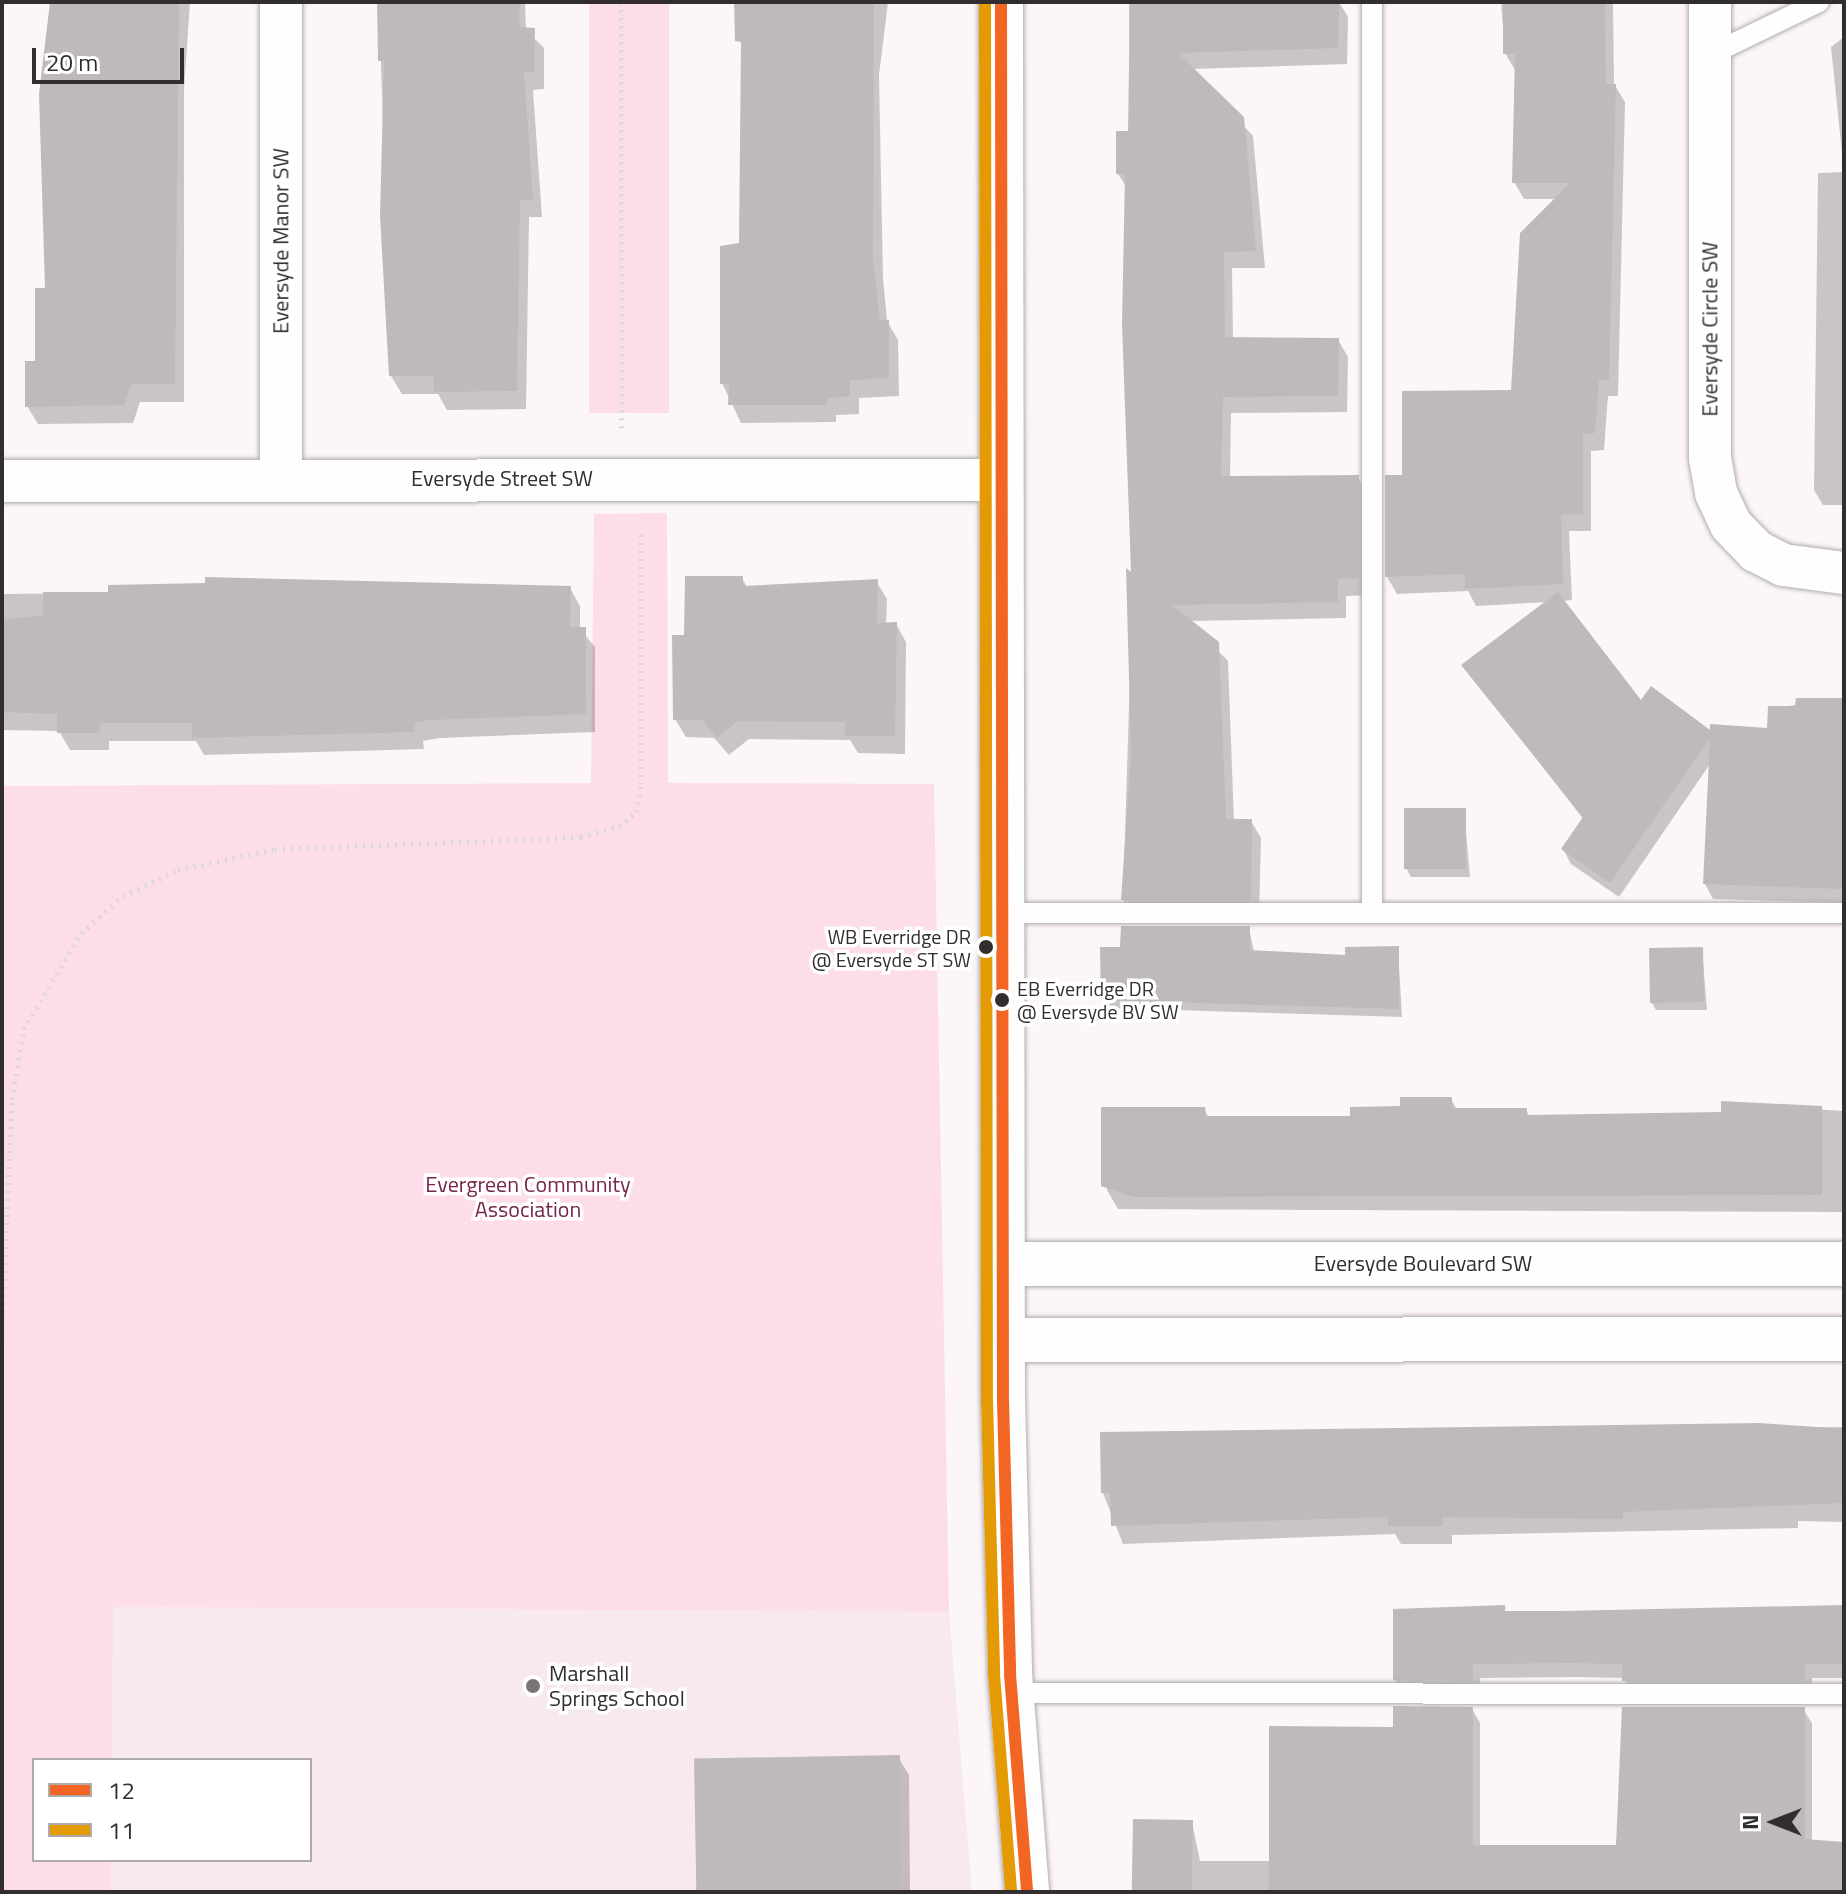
<!DOCTYPE html>
<style>
body{margin:0}
#map{position:relative;width:1846px;height:1894px;overflow:hidden;background:#fcf6f8;font-family:"Titillium Web",sans-serif}
div>[style]{position:absolute}
[style*='--x']{left:calc(var(--x)*1px);top:calc(var(--y)*1px);width:calc(var(--w)*1px);rotate:calc(var(--a)*1deg)}
.built>*{inset:0;background:#f7e9ee}
.green>*{inset:0;background:#fddde9;transform-origin:0 0}
.shadow>*{inset:0;background:#0003}
.building>*{inset:0;background:#bebabb;transform-origin:0 0}
.path>*{height:5px;margin-top:-2.5px;transform-origin:0;background:repeating-linear-gradient(90deg,#dad9d9 0 2px,transparent 0 8px)}
.roads{filter:drop-shadow(0 0 2px #b1acae) drop-shadow(0 0 2px #b1acae)}
.lane>*{height:20px;margin:-10px;padding:0 10px;transform-origin:10px;border-radius:10px;background:#fffefe}
.street>*{height:42px;margin:-21px;padding:0 21px;transform-origin:21px;border-radius:21px;background:#fffefe}
.secondary>*{height:44px;margin:-22px;padding:0 22px;transform-origin:22px;border-radius:22px;background:#fffefe}
.bus-1>*{height:12px;margin:-6px;padding:0 6px;transform-origin:6px;border-radius:6px;background:#f26522}
.bus-2>*{height:12px;margin:-6px;padding:0 6px;transform-origin:6px;border-radius:6px;background:#e39a05}
.dots>*{width:22px;height:22px;translate:-50% -50%;box-sizing:border-box;border:4px solid #fff;border-radius:50%}
span{translate:-50% -50%;white-space:nowrap;text-align:center;line-height:1.15;-webkit-text-stroke:7px #fff;paint-order:stroke}
.bus-label{font-size:20px;color:#322e2f}
.right{translate:-100% -50%;text-align:right}
.left{translate:0 -50%;text-align:left}
.street-label{font-size:22px;color:#322e2f}
.park-label{font-size:22px;color:#76254b}
.poi-label{font-size:22px;color:#322e2f}
.frame{position:absolute;inset:0;border:4px solid #322e2f;pointer-events:none}
.legend{position:absolute;left:32px;top:1758px;width:280px;height:104px;box-sizing:border-box;background:#fff;border:2px solid #adabac;margin:0;padding:10px 14px;list-style:none;font-size:24px;color:#322e2f}
.legend li{display:flex;align-items:center;gap:16px;height:40px}
.legend b{width:40px;border:2px solid #adabac}
.north{position:absolute;left:1734px;top:1782px;width:80px;height:80px;-webkit-text-stroke:6px #fff;paint-order:stroke;rotate:270deg;font-size:22px;font-weight:700;line-height:32px;text-align:center;color:#322e2f}
.north::after{content:'';display:block;margin:auto;width:28px;height:36px;background:#322e2f;clip-path:polygon(50% 0,100% 100%,50% 72%,0 100%)}
.scale{position:absolute;left:32px;top:48px;width:152px;height:36px;box-sizing:border-box;border:4px solid #322e2f;border-top:0;padding-left:10px;font-size:24px;line-height:28px;white-space:nowrap;color:#322e2f;-webkit-text-stroke:6px #fff;paint-order:stroke}
</style>
<div id="map">
<div class="built">
<div style="clip-path:polygon(112px 1607px,949px 1612px,972px 1892px,111px 1892px,111px 1860px,310px 1860px,310px 1760px,112px 1760px)"></div>
</div>
<div class="green">
<div style="left:589px;top:2px;width:80px;height:411px"></div>
<div style="clip-path:polygon(667px 513px,668px 783px,934px 784px,949px 1612px,113px 1607px,112px 1760px,34px 1760px,34px 1860px,111px 1860px,111px 1892px,2px 1892px,2px 786px,591px 783px,594px 514px)"></div>
</div>
<div class="shadow">
<div style="clip-path:polygon(51px 2px,190px 2px,184px 90px,184px 402px,140px 402px,133px 423px,38px 424px,27px 406px,47px 290px,41px 94px)"></div>
<div style="clip-path:polygon(379px 2px,525px 2px,526px 30px,544px 48px,544px 89px,533px 90px,542px 217px,529px 217px,526px 409px,447px 410px,438px 394px,402px 394px,391px 376px)"></div>
<div style="clip-path:polygon(735px 2px,888px 2px,879px 75px,883px 278px,887px 321px,898px 340px,899px 396px,859px 398px,859px 414px,836px 415px,836px 422px,741px 423px,722px 383px,741px 244px,743px 51px)"></div>
<div style="clip-path:polygon(1129px 2px,1339px 2px,1348px 17px,1347px 64px,1192px 69px,1253px 136px,1265px 268px,1232px 268px,1233px 339px,1338px 340px,1348px 357px,1347px 412px,1231px 413px,1230px 478px,1358px 477px,1368px 494px,1368px 595px,1346px 596px,1346px 618px,1189px 621px,1228px 661px,1234px 821px,1251px 821px,1261px 838px,1259px 916px,1133px 916px,1123px 900px,1133px 576px,1127px 188px,1118px 174px,1130px 133px)"></div>
<div style="clip-path:polygon(1501px 2px,1613px 2px,1614px 84px,1625px 102px,1618px 396px,1608px 396px,1604px 450px,1591px 451px,1591px 531px,1569px 531px,1572px 600px,1563px 601px,1641px 703px,1712px 734px,1769px 730px,1770px 708px,1842px 700px,1844px 681px,1844px 903px,1713px 899px,1705px 884px,1710px 764px,1619px 897px,1571px 864px,1563px 849px,1584px 820px,1464px 666px,1549px 602px,1476px 606px,1468px 591px,1397px 594px,1387px 577px,1404px 477px,1513px 391px,1556px 199px,1524px 199px,1514px 182px,1515px 70px,1505px 53px)"></div>
<div style="clip-path:polygon(1844px 37px,1844px 172px,1831px 47px)"></div>
<div style="clip-path:polygon(1844px 172px,1844px 505px,1823px 505px,1814px 490px,1818px 173px)"></div>
<div style="clip-path:polygon(742px 578px,747px 587px,876px 581px,887px 599px,886px 624px,896px 624px,906px 642px,905px 754px,858px 753px,850px 740px,749px 739px,729px 755px,714px 738px,686px 737px,675px 719px,686px 637px)"></div>
<div style="clip-path:polygon(570px 588px,580px 606px,580px 629px,595px 647px,595px 732px,440px 738px,423px 741px,424px 749px,204px 755px,196px 741px,109px 741px,109px 750px,70px 750px,59px 731px,2px 730px,2px 594px)"></div>
<div style="clip-path:polygon(1464px 810px,1470px 877px,1411px 877px,1406px 868px)"></div>
<div style="clip-path:polygon(1844px 925px,1844px 1005px,1842px 1002px)"></div>
<div style="clip-path:polygon(1249px 928px,1254px 952px,1347px 957px,1398px 948px,1402px 1017px,1108px 1008px,1103px 999px,1122px 949px)"></div>
<div style="clip-path:polygon(1702px 949px,1707px 1010px,1656px 1010px,1651px 1001px)"></div>
<div style="clip-path:polygon(1451px 1099px,1457px 1110px,1526px 1110px,1530px 1117px,1723px 1114px,1723px 1103px,1844px 1111px,1844px 1212px,1118px 1209px,1107px 1190px,1103px 1109px,1204px 1109px,1209px 1118px,1352px 1117px)"></div>
<div style="clip-path:polygon(1844px 1427px,1844px 1522px,1798px 1521px,1798px 1528px,1452px 1535px,1452px 1544px,1401px 1544px,1395px 1534px,1123px 1544px,1103px 1493px,1102px 1434px)"></div>
<div style="clip-path:polygon(1395px 1611px,1844px 1612px,1844px 1678px,1812px 1678px,1812px 1695px,1632px 1694px,1624px 1678px,1578px 1677px,1480px 1678px,1480px 1694px,1403px 1694px,1395px 1680px)"></div>
<div style="clip-path:polygon(1472px 1709px,1480px 1723px,1480px 1847px,1618px 1847px,1803px 1709px,1812px 1723px,1812px 1842px,1844px 1843px,1844px 1892px,1134px 1892px,1192px 1822px,1200px 1861px,1271px 1861px,1395px 1729px)"></div>
<div style="clip-path:polygon(898px 1757px,909px 1775px,910px 1892px,698px 1892px)"></div>
</div>
<div class="building">
<div style="clip-path:polygon(50px 2px,179px 2px,175px 384px,131px 384px,124px 405px,25px 407px,25px 361px,35px 361px,35px 288px,45px 288px,39px 94px)"></div>
<div style="clip-path:polygon(377px 2px,520px 2px,519px 27px,535px 28px,534px 72px,524px 72px,533px 200px,520px 200px,517px 391px,434px 392px,434px 376px,389px 376px,380px 216px,384px 61px,378px 61px)"></div>
<div style="clip-path:polygon(734px 2px,874px 2px,873px 259px,880px 320px,889px 320px,889px 378px,850px 380px,850px 396px,827px 398px,827px 405px,728px 405px,729px 384px,720px 384px,720px 246px,739px 243px,741px 42px,735px 41px)"></div>
<div style="clip-path:polygon(1130px 2px,1339px 2px,1338px 48px,1178px 53px,1244px 117px,1256px 251px,1224px 252px,1225px 337px,1339px 338px,1338px 396px,1223px 397px,1221px 476px,1359px 475px,1359px 578px,1338px 579px,1338px 602px,1172px 605px,1219px 642px,1226px 819px,1252px 819px,1251px 900px,1121px 900px,1131px 754px,1126px 568px,1131px 572px,1122px 324px,1125px 174px,1116px 174px,1116px 131px,1128px 131px)"></div>
<div style="clip-path:polygon(1503px 2px,1605px 2px,1606px 84px,1616px 84px,1609px 380px,1599px 380px,1595px 433px,1583px 434px,1583px 514px,1561px 515px,1563px 584px,1465px 589px,1465px 574px,1385px 577px,1385px 475px,1402px 475px,1402px 391px,1511px 390px,1520px 233px,1570px 183px,1512px 183px,1515px 54px,1503px 54px)"></div>
<div style="clip-path:polygon(685px 576px,743px 576px,743px 586px,878px 579px,877px 623px,897px 622px,895px 736px,845px 736px,845px 722px,738px 721px,717px 738px,702px 720px,673px 720px,672px 635px,684px 635px)"></div>
<div style="clip-path:polygon(205px 577px,571px 586px,570px 627px,586px 627px,586px 714px,428px 720px,414px 723px,415px 732px,192px 738px,192px 723px,100px 723px,100px 733px,57px 733px,57px 714px,2px 712px,2px 620px,43px 615px,43px 592px,108px 592px,108px 585px,205px 583px)"></div>
<div style="clip-path:polygon(1558px 592px,1641px 700px,1651px 686px,1710px 730px,1710px 724px,1767px 728px,1768px 706px,1795px 706px,1796px 698px,1844px 698px,1844px 889px,1703px 884px,1710px 738px,1610px 883px,1561px 849px,1583px 817px,1461px 665px)"></div>
<div style="left:1404px;top:808px;width:62px;height:61px"></div>
<div style="clip-path:polygon(1121px 926px,1250px 926px,1250px 950px,1345px 955px,1345px 947px,1399px 946px,1399px 1009px,1101px 1000px,1100px 947px,1120px 947px)"></div>
<div style="left:1703px;top:947px;width:55px;height:54px;rotate:89deg"></div>
<div style="clip-path:polygon(1400px 1097px,1452px 1097px,1452px 1108px,1527px 1108px,1527px 1115px,1721px 1112px,1721px 1101px,1822px 1106px,1822px 1195px,1133px 1197px,1101px 1186px,1101px 1107px,1205px 1107px,1206px 1116px,1350px 1116px,1350px 1107px,1400px 1106px)"></div>
<div style="clip-path:polygon(1760px 1423px,1844px 1429px,1844px 1503px,1623px 1512px,1623px 1519px,1443px 1517px,1443px 1526px,1388px 1526px,1388px 1517px,1111px 1526px,1110px 1493px,1101px 1493px,1100px 1432px)"></div>
<div style="clip-path:polygon(1505px 1605px,1505px 1611px,1561px 1611px,1844px 1605px,1844px 1664px,1805px 1664px,1805px 1681px,1622px 1681px,1622px 1664px,1569px 1663px,1473px 1664px,1473px 1681px,1393px 1680px,1393px 1609px)"></div>
<div style="clip-path:polygon(1393px 1706px,1473px 1707px,1473px 1845px,1616px 1845px,1622px 1707px,1805px 1707px,1805px 1839px,1844px 1842px,1844px 1892px,1269px 1892px,1269px 1726px,1393px 1727px)"></div>
<div style="left:900px;top:1755px;width:137px;height:206px;rotate:89deg"></div>
<div style="left:1133px;top:1819px;width:60px;height:73px;rotate:1deg"></div>
</div>
<div class="path">
<div style="--x:621;--y:2;--w:431;--a:89.9"></div>
<div style="--x:2;--y:1336;--w:237;--a:-87.6"></div>
<div style="--x:12;--y:1099;--w:71;--a:-80.3"></div>
<div style="--x:24;--y:1029;--w:112;--a:-59.3"></div>
<div style="--x:81;--y:933;--w:56;--a:-41.4"></div>
<div style="--x:123;--y:896;--w:61;--a:-25.3"></div>
<div style="--x:178;--y:870;--w:99;--a:-12.2"></div>
<div style="--x:275;--y:849;--w:306;--a:-2.2"></div>
<div style="--x:581;--y:837;--w:40;--a:-16"></div>
<div style="--x:619;--y:826;--w:23;--a:-38"></div>
<div style="--x:637;--y:812;--w:28;--a:-82"></div>
<div style="--x:641;--y:784;--w:255;--a:-90"></div>
</div>
<div class="roads">
<div class="lane">
<div style="--x:1372;--y:2;--w:911;--a:90"></div>
<div style="--x:1710;--y:55;--w:121;--a:-25.9"></div>
<div style="--x:1002;--y:913;--w:842;--a:0"></div>
<div style="--x:1011;--y:1693;--w:833;--a:0.07"></div>
</div>
<div class="street">
<div style="--x:281;--y:2;--w:479;--a:90"></div>
<div style="--x:1710;--y:2;--w:456;--a:90"></div>
<div style="--x:1710;--y:458;--w:36;--a:80"></div>
<div style="--x:1716;--y:493;--w:35;--a:65"></div>
<div style="--x:1731;--y:525;--w:36;--a:46"></div>
<div style="--x:1756;--y:551;--w:30;--a:27"></div>
<div style="--x:1783;--y:565;--w:62;--a:7.5"></div>
<div style="--x:2;--y:481;--w:1000;--a:-0.06"></div>
</div>
<div class="secondary">
<div style="--x:1001;--y:2;--w:1398;--a:89.92"></div>
<div style="--x:1003;--y:1400;--w:274;--a:88.5"></div>
<div style="--x:1010;--y:1674;--w:219;--a:85.5"></div>
<div style="--x:1003;--y:1264;--w:841;--a:0"></div>
<div style="--x:1003;--y:1340;--w:841;--a:-0.07"></div>
</div>
</div>
<div class="bus-1">
<div style="--x:1001;--y:2;--w:1398;--a:89.92"></div>
<div style="--x:1003;--y:1400;--w:274;--a:88.5"></div>
<div style="--x:1010;--y:1674;--w:219;--a:85.5"></div>
</div>
<div class="bus-2">
<div style="--x:985;--y:2;--w:1398;--a:89.92"></div>
<div style="--x:987;--y:1400;--w:274;--a:88.5"></div>
<div style="--x:994;--y:1674;--w:219;--a:85.5"></div>
</div>
<div class="dots">
<div style="left:986px;top:947px;background:#322e2f"></div>
<div style="left:1002px;top:1000px;background:#322e2f"></div>
<div style="left:533px;top:1686px;background:#797475"></div>
</div>
<div class="bus-label">
<span class="right" style="left:971px;top:948px">WB Everridge DR<br>@ Eversyde ST SW</span>
<span class="left" style="left:1017px;top:1000px">EB Everridge DR<br>@ Eversyde BV SW</span>
</div>
<div class="street-label">
<span style="left:281px;top:241px;rotate:-90deg">Eversyde Manor SW</span>
<span style="left:1710px;top:329px;rotate:-90deg">Eversyde Circle SW</span>
<span style="left:502px;top:479px">Eversyde Street SW</span>
<span style="left:1423px;top:1264px">Eversyde Boulevard SW</span>
</div>
<div class="park-label">
<span style="left:528px;top:1197px">Evergreen Community<br>Association</span>
</div>
<div class="poi-label">
<span class="left" style="left:549px;top:1686px">Marshall<br>Springs School</span>
</div>
<div class="frame"></div>
<ul class="legend">
<li><b style="height:10px;background:#f26522"></b>12</li>
<li><b style="height:10px;background:#e39a05"></b>11</li>
</ul>
<div class="north">N</div>
<div class="scale">20 m</div>
</div>
